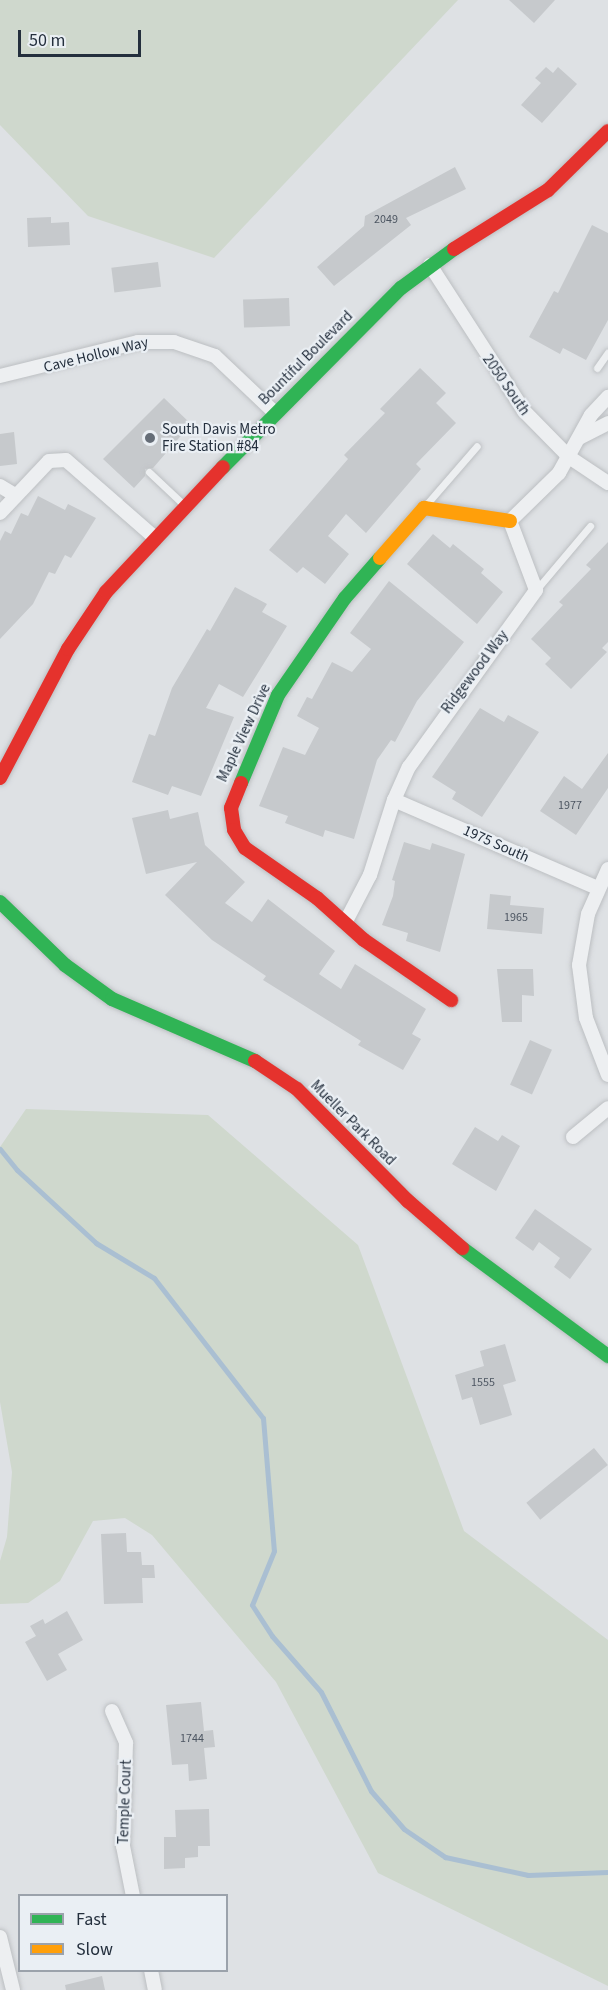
<!DOCTYPE html>
<style>
body{margin:0}
#map{position:relative;width:608px;height:1990px;overflow:hidden;background:#dee1e4;font-family:"Source Sans 3",sans-serif}
div>[style]{position:absolute}
[style*='--x']{left:calc(var(--x)*1px);top:calc(var(--y)*1px);width:calc(var(--w)*1px);rotate:calc(var(--a)*1deg)}
.green>*{inset:0;background:#cfd8cd}
.stream>*{height:5px;margin:-2.5px;padding:0 2.5px;transform-origin:2.5px;border-radius:2.5px;background:#aabfd2}
.building>*{inset:0;background:#c6c9cc;transform-origin:0 0}
.roads{filter:drop-shadow(0 0 2px #bcbfc2) drop-shadow(0 0 2px #bcbfc2)}
.lane>*{height:7px;margin:-3.5px;padding:0 3.5px;transform-origin:3.5px;border-radius:3.5px;background:#edeff1}
.street>*{height:14px;margin:-7px;padding:0 7px;transform-origin:7px;border-radius:7px;background:#edeff1}
.fast>*{height:14px;margin:-7px;padding:0 7px;transform-origin:7px;border-radius:7px;background:#30b455}
.slow>*{height:14px;margin:-7px;padding:0 7px;transform-origin:7px;border-radius:7px;background:#ff9f0a}
.jam>*{height:14px;margin:-7px;padding:0 7px;transform-origin:7px;border-radius:7px;background:#e5322d}
.dots>*{width:16px;height:16px;translate:-50% -50%;box-sizing:border-box;border:3px solid #eaeff4;border-radius:50%}
span{translate:-50% -50%;white-space:nowrap;text-align:center;line-height:1.15;-webkit-text-stroke:4.5px #eaeff4;paint-order:stroke}
.number-label{font-size:12px;color:#4d5662}
.number-label span{-webkit-text-stroke-width:0}
.street-label{font-size:15px;color:#242f3d}
.poi-label{font-size:15px;color:#242f3d}
.left{translate:0 -50%;text-align:left}
.legend{position:absolute;left:18px;top:1894px;width:210px;height:78px;box-sizing:border-box;background:#eaeff4;border:2px solid #9ba2ab;margin:0;padding:8px 10px;list-style:none;font-size:18px;color:#242f3d}
.legend li{display:flex;align-items:center;gap:12px;height:30px}
.legend b{width:30px;border:2px solid #9ba2ab}
.scale{position:absolute;left:18px;top:30px;width:123px;height:27px;box-sizing:border-box;border:3px solid #242f3d;border-top:0;padding-left:8px;font-size:18px;line-height:21px;white-space:nowrap;color:#242f3d;-webkit-text-stroke:4px #eaeff4;paint-order:stroke}
</style>
<div id="map">
<div class="green">
<div style="clip-path:polygon(0 0,458px 0,214px 258px,88px 216px,0 125px)"></div>
<div style="clip-path:polygon(26px 1109px,208px 1115px,358px 1245px,464px 1531px,608px 1640px,608px 1986px,378px 1873px,276px 1682px,152px 1535px,125px 1518px,93px 1521px,60px 1581px,28px 1603px,0 1604px,0 1561px,7px 1537px,12px 1472px,0 1402px,0 1147px)"></div>
</div>
<div class="stream">
<div style="--x:0;--y:1149;--w:27;--a:51"></div>
<div style="--x:17;--y:1170;--w:108;--a:42.7"></div>
<div style="--x:96;--y:1243;--w:68;--a:31.1"></div>
<div style="--x:154;--y:1278;--w:177;--a:52.1"></div>
<div style="--x:263;--y:1418;--w:133;--a:85.3"></div>
<div style="--x:274;--y:1551;--w:58;--a:112.2"></div>
<div style="--x:252;--y:1605;--w:37;--a:57"></div>
<div style="--x:272;--y:1636;--w:74;--a:48.8"></div>
<div style="--x:321;--y:1692;--w:111;--a:63.2"></div>
<div style="--x:371;--y:1791;--w:50;--a:49"></div>
<div style="--x:404;--y:1829;--w:50;--a:34.3"></div>
<div style="--x:445;--y:1857;--w:85;--a:12.2"></div>
<div style="--x:528;--y:1875;--w:80;--a:-2.1"></div>
</div>
<div class="building">
<div style="clip-path:polygon(509px 0,555px 0,534px 23px)"></div>
<div style="clip-path:polygon(546px 67px,553px 73px,558px 67px,577px 84px,542px 123px,521px 105px,541px 83px,535px 78px)"></div>
<div style="clip-path:polygon(455px 167px,466px 189px,406px 218px,411px 225px,334px 286px,317px 267px,364px 226px,365px 216px)"></div>
<div style="clip-path:polygon(51px 217px,51px 223px,69px 222px,70px 245px,28px 247px,27px 218px)"></div>
<div style="clip-path:polygon(592px 225px,608px 233px,608px 320px,586px 360px,563px 348px,560px 354px,529px 337px,554px 291px,558px 293px)"></div>
<div style="left:158px;top:262px;width:25px;height:47px;rotate:83deg"></div>
<div style="left:289px;top:298px;width:28px;height:46px;rotate:88deg"></div>
<div style="clip-path:polygon(420px 368px,446px 393px,436px 403px,456px 423px,416px 464px,421px 469px,366px 533px,346px 514px,328px 536px,349px 554px,325px 584px,303px 567px,297px 573px,269px 550px,348px 459px,344px 455px,385px 413px,380px 409px)"></div>
<div style="clip-path:polygon(164px 398px,191px 424px,153px 468px,145px 469px,145px 476px,134px 488px,103px 459px)"></div>
<div style="clip-path:polygon(14px 432px,17px 464px,0 466px,0 434px)"></div>
<div style="clip-path:polygon(38px 496px,65px 510px,68px 504px,96px 518px,71px 558px,65px 555px,55px 574px,49px 572px,33px 604px,0 639px,0 541px,5px 531px,11px 534px,21px 513px,28px 516px)"></div>
<div style="clip-path:polygon(433px 534px,450px 548px,453px 544px,484px 569px,481px 573px,503px 592px,477px 624px,407px 564px)"></div>
<div style="clip-path:polygon(608px 542px,608px 642px,602px 648px,607px 652px,571px 689px,545px 664px,551px 658px,531px 639px,563px 605px,559px 602px,591px 569px,586px 565px)"></div>
<div style="clip-path:polygon(389px 581px,464px 642px,417px 701px,395px 742px,391px 740px,377px 760px,354px 839px,325px 830px,323px 837px,285px 823px,288px 816px,259px 806px,283px 747px,305px 755px,319px 728px,297px 716px,307px 697px,312px 699px,332px 662px,352px 672px,371px 649px,350px 633px)"></div>
<div style="clip-path:polygon(235px 587px,267px 604px,262px 612px,287px 626px,243px 697px,219px 684px,206px 708px,234px 717px,201px 796px,172px 786px,168px 795px,132px 782px,149px 734px,155px 736px,172px 688px,207px 629px,210px 631px)"></div>
<div style="clip-path:polygon(480px 708px,504px 722px,508px 715px,539px 732px,482px 817px,452px 799px,456px 792px,432px 777px)"></div>
<div style="clip-path:polygon(608px 753px,608px 788px,576px 835px,540px 811px,564px 776px,582px 789px)"></div>
<div style="clip-path:polygon(168px 810px,170px 819px,198px 812px,205px 845px,245px 882px,225px 903px,252px 922px,268px 899px,335px 951px,319px 974px,341px 989px,355px 964px,426px 1009px,412px 1034px,421px 1039px,403px 1070px,358px 1045px,361px 1041px,263px 980px,266px 976px,212px 940px,165px 895px,197px 862px,146px 874px,132px 818px)"></div>
<div style="clip-path:polygon(404px 842px,430px 850px,432px 843px,465px 854px,440px 952px,406px 941px,408px 933px,382px 925px,393px 896px,395px 881px,392px 880px)"></div>
<div style="clip-path:polygon(490px 894px,511px 896px,510px 905px,544px 908px,542px 934px,487px 929px)"></div>
<div style="clip-path:polygon(497px 969px,533px 969px,534px 996px,522px 995px,522px 1022px,502px 1022px)"></div>
<div style="left:530px;top:1040px;width:24px;height:49px;rotate:24deg"></div>
<div style="clip-path:polygon(475px 1127px,498px 1141px,502px 1135px,520px 1146px,496px 1191px,452px 1164px)"></div>
<div style="clip-path:polygon(535px 1209px,592px 1249px,570px 1279px,554px 1267px,560px 1258px,539px 1242px,533px 1251px,515px 1238px)"></div>
<div style="clip-path:polygon(505px 1344px,516px 1381px,503px 1385px,512px 1415px,480px 1425px,472px 1397px,462px 1400px,455px 1375px,484px 1366px,480px 1351px)"></div>
<div style="left:594px;top:1448px;width:22px;height:87px;rotate:51deg"></div>
<div style="clip-path:polygon(126px 1533px,127px 1552px,141px 1552px,142px 1565px,154px 1565px,155px 1578px,142px 1578px,143px 1603px,104px 1604px,101px 1534px)"></div>
<div style="clip-path:polygon(67px 1611px,83px 1640px,58px 1654px,67px 1670px,47px 1681px,25px 1642px,36px 1636px,30px 1626px,43px 1619px,45px 1624px)"></div>
<div style="clip-path:polygon(201px 1702px,204px 1731px,213px 1730px,215px 1747px,204px 1748px,207px 1779px,189px 1781px,188px 1764px,172px 1765px,166px 1705px)"></div>
<div style="clip-path:polygon(209px 1809px,210px 1846px,198px 1846px,198px 1857px,185px 1858px,185px 1868px,164px 1869px,164px 1837px,176px 1837px,175px 1810px)"></div>
<div style="clip-path:polygon(102px 1976px,105px 1990px,66px 1990px,65px 1985px)"></div>
</div>
<div class="roads">
<div class="lane">
<div style="--x:597;--y:368;--w:19;--a:-55"></div>
<div style="--x:149;--y:472;--w:47;--a:43.3"></div>
<div style="--x:425;--y:506;--w:79;--a:-49.1"></div>
<div style="--x:536;--y:590;--w:84;--a:-49.8"></div>
</div>
<div class="street">
<div style="--x:430;--y:265;--w:174;--a:57.2"></div>
<div style="--x:524;--y:411;--w:64;--a:45.6"></div>
<div style="--x:569;--y:457;--w:47;--a:33.7"></div>
<div style="--x:0;--y:376;--w:142;--a:-13.8"></div>
<div style="--x:138;--y:342;--w:36;--a:0"></div>
<div style="--x:174;--y:342;--w:43;--a:18.9"></div>
<div style="--x:215;--y:356;--w:83;--a:43.5"></div>
<div style="--x:579;--y:438;--w:33;--a:-27"></div>
<div style="--x:0;--y:486;--w:17;--a:31"></div>
<div style="--x:0;--y:513;--w:71;--a:-46.7"></div>
<div style="--x:49;--y:461;--w:17;--a:-3"></div>
<div style="--x:66;--y:460;--w:117;--a:41.2"></div>
<div style="--x:394;--y:800;--w:221;--a:23.4"></div>
<div style="--x:608;--y:869;--w:49;--a:114"></div>
<div style="--x:588;--y:914;--w:52;--a:100"></div>
<div style="--x:579;--y:965;--w:53;--a:82.5"></div>
<div style="--x:586;--y:1018;--w:61;--a:68.9"></div>
<div style="--x:345;--y:923;--w:54;--a:-62.5"></div>
<div style="--x:370;--y:875;--w:79;--a:-72.3"></div>
<div style="--x:394;--y:800;--w:36;--a:-66"></div>
<div style="--x:409;--y:767;--w:218;--a:-54.3"></div>
<div style="--x:536;--y:590;--w:74;--a:-110.6"></div>
<div style="--x:510;--y:521;--w:69;--a:-44.4"></div>
<div style="--x:559;--y:473;--w:66;--a:-61.1"></div>
<div style="--x:591;--y:415;--w:25;--a:-47"></div>
<div style="--x:573;--y:1137;--w:45;--a:-39.6"></div>
<div style="--x:112;--y:1711;--w:35;--a:66"></div>
<div style="--x:126;--y:1743;--w:103;--a:91.7"></div>
<div style="--x:123;--y:1846;--w:51;--a:78.7"></div>
<div style="--x:0;--y:1937;--w:55;--a:76.2"></div>
<div style="--x:151;--y:1970;--w:20;--a:79"></div>
</div>
<div class="fast">
<div style="--x:223;--y:467;--w:252;--a:-45.2"></div>
<div style="--x:401;--y:288;--w:66;--a:-36.3"></div>
<div style="--x:241;--y:783;--w:95;--a:-67.2"></div>
<div style="--x:278;--y:695;--w:118;--a:-55.4"></div>
<div style="--x:345;--y:598;--w:53;--a:-48.8"></div>
<div style="--x:0;--y:902;--w:91;--a:44.1"></div>
<div style="--x:65;--y:965;--w:58;--a:35.9"></div>
<div style="--x:112;--y:999;--w:156;--a:23.4"></div>
<div style="--x:462;--y:1248;--w:182;--a:36.5"></div>
</div>
<div class="slow">
<div style="--x:380;--y:558;--w:67;--a:-48.7"></div>
<div style="--x:424;--y:508;--w:87;--a:8.6"></div>
</div>
<div class="jam">
<div style="--x:454;--y:249;--w:111;--a:-32.1"></div>
<div style="--x:548;--y:190;--w:84;--a:-44.5"></div>
<div style="--x:0;--y:778;--w:146;--a:-62.2"></div>
<div style="--x:68;--y:649;--w:69;--a:-56.3"></div>
<div style="--x:106;--y:592;--w:171;--a:-46.9"></div>
<div style="--x:241;--y:783;--w:27;--a:112"></div>
<div style="--x:231;--y:808;--w:22;--a:82"></div>
<div style="--x:234;--y:830;--w:21;--a:59"></div>
<div style="--x:245;--y:848;--w:88;--a:34.8"></div>
<div style="--x:317;--y:898;--w:63;--a:41.8"></div>
<div style="--x:364;--y:940;--w:106;--a:34.6"></div>
<div style="--x:255;--y:1061;--w:50;--a:33.7"></div>
<div style="--x:297;--y:1089;--w:158;--a:45.3"></div>
<div style="--x:408;--y:1201;--w:72;--a:41"></div>
</div>
</div>
<div class="dots">
<div style="left:150px;top:438px;background:#656d77"></div>
</div>
<div class="number-label">
<span style="left:386px;top:220px">2049</span>
<span style="left:570px;top:806px">1977</span>
<span style="left:516px;top:918px">1965</span>
<span style="left:483px;top:1383px">1555</span>
<span style="left:192px;top:1739px">1744</span>
</div>
<div class="street-label">
<span style="left:96px;top:355px;rotate:-14deg">Cave Hollow Way</span>
<span style="left:306px;top:358px;rotate:-45deg">Bountiful Boulevard</span>
<span style="left:506px;top:385px;rotate:55deg">2050 South</span>
<span style="left:475px;top:672px;rotate:-53deg">Ridgewood Way</span>
<span style="left:244px;top:733px;rotate:-65deg">Maple View Drive</span>
<span style="left:496px;top:844px;rotate:24deg">1975 South</span>
<span style="left:353px;top:1123px;rotate:45deg">Mueller Park Road</span>
<span style="left:125px;top:1802px;rotate:-88deg">Temple Court</span>
</div>
<div class="poi-label">
<span class="left" style="left:162px;top:438px">South Davis Metro<br>Fire Station #84</span>
</div>
<ul class="legend">
<li><b style="height:8px;background:#30b455"></b>Fast</li>
<li><b style="height:8px;background:#ff9f0a"></b>Slow</li>
</ul>
<div class="scale">50 m</div>
</div>
